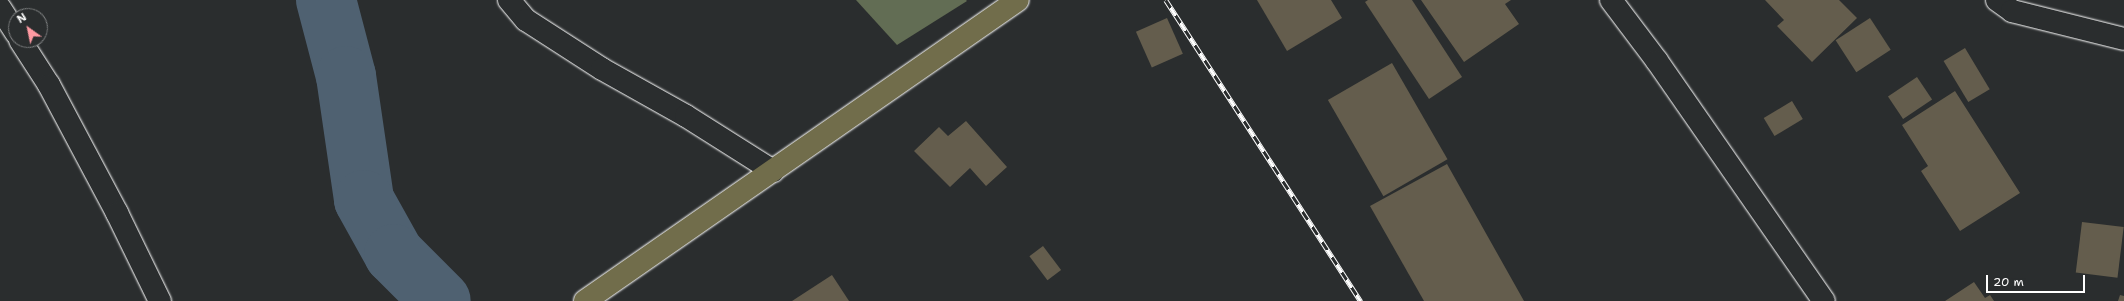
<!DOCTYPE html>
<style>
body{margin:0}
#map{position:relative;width:2124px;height:301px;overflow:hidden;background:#2a2d2e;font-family:"Shantell Sans",sans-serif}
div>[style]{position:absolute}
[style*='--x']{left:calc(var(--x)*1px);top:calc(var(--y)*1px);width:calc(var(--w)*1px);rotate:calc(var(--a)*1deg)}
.green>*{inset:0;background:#626d54}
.river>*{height:60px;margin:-30px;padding:0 30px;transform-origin:30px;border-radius:30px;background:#4f6171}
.building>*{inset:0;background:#645d4d;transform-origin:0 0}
.roads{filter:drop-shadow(0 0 1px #fff) drop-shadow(0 0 1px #fff)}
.minor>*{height:22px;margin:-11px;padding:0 11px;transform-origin:11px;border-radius:11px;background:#2a2d2e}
.major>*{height:22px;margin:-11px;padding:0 11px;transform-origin:11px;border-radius:11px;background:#716d4b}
.rail>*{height:4.5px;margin-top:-2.25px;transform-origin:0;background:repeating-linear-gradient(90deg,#2a2d2e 0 9px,#fff 0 18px);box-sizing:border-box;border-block:1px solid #fff}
span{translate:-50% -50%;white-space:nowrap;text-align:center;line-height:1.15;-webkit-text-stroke:3px #2a2d2e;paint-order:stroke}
.north{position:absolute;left:8px;top:8px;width:40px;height:40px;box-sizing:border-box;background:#2a2d2e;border:1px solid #7f8182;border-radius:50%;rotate:327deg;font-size:11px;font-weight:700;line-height:16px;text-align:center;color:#fff}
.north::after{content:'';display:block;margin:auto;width:14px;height:18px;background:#ff9aa2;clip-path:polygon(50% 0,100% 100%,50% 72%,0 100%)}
.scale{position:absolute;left:1986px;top:275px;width:99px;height:18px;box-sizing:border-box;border:2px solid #fff;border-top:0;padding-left:5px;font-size:12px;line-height:14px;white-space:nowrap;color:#fff;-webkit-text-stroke:3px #2a2d2e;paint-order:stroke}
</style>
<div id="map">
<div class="green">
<div style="clip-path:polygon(856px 0,966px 0,967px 1px,897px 45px)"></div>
</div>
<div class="river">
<div style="--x:326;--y:0;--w:79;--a:75.3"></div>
<div style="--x:346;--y:76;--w:125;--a:81.7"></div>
<div style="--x:364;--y:200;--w:62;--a:60.9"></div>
<div style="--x:394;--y:254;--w:66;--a:45"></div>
</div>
<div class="building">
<div style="clip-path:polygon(1257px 0,1331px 0,1342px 18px,1287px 51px)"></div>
<div style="clip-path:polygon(1368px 0,1412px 0,1462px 77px,1429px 99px,1365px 2px)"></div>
<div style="clip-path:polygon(1421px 0,1511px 0,1505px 4px,1519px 24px,1464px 62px)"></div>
<div style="clip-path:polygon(1765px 0,1839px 0,1857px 18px,1812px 62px,1777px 26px,1784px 20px)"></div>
<div style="left:1167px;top:18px;width:39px;height:34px;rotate:66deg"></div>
<div style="left:1870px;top:18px;width:38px;height:41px;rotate:57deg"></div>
<div style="left:1965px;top:48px;width:48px;height:25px;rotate:59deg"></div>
<div style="left:1392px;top:63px;width:111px;height:74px;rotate:60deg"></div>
<div style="left:1917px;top:77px;width:27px;height:35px;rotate:56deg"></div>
<div style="clip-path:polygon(1955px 91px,2020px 193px,1960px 231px,1921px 171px,1928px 166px,1902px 125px)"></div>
<div style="left:1792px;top:101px;width:21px;height:33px;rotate:59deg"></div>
<div style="clip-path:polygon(966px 121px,1007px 167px,986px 186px,970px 168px,950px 187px,914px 151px,939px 127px,948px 136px)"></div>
<div style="clip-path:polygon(1447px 164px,1524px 301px,1424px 301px,1370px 206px)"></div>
<div style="left:2082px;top:222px;width:42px;height:51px;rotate:7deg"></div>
<div style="left:1043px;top:246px;width:30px;height:17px;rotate:53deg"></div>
<div style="clip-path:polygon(832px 275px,849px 301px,792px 301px)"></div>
<div style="clip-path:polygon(1974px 282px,1985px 298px,1990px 295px,1994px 301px,1945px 301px)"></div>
<div style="clip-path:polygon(2120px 295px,2124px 296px,2124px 301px,2118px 301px)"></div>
</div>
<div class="roads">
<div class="minor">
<div style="--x:509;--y:0;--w:26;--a:50"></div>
<div style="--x:526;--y:20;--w:90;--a:32.8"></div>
<div style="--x:602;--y:69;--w:96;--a:29.2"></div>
<div style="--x:686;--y:116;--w:103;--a:32.3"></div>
<div style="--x:1611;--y:0;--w:76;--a:53"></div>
<div style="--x:1657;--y:61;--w:292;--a:55.2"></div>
<div style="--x:1997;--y:0;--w:19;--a:36"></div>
<div style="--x:2012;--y:11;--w:115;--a:14"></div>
<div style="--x:0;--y:8;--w:30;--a:57"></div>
<div style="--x:20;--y:40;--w:54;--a:57.2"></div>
<div style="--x:49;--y:85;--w:145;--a:62"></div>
<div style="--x:117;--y:213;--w:98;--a:64"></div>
</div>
<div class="major">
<div style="--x:585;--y:301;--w:527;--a:-34.81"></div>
</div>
</div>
<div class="rail">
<div style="--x:1166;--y:0;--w:359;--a:57.1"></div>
</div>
<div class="north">N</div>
<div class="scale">20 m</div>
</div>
